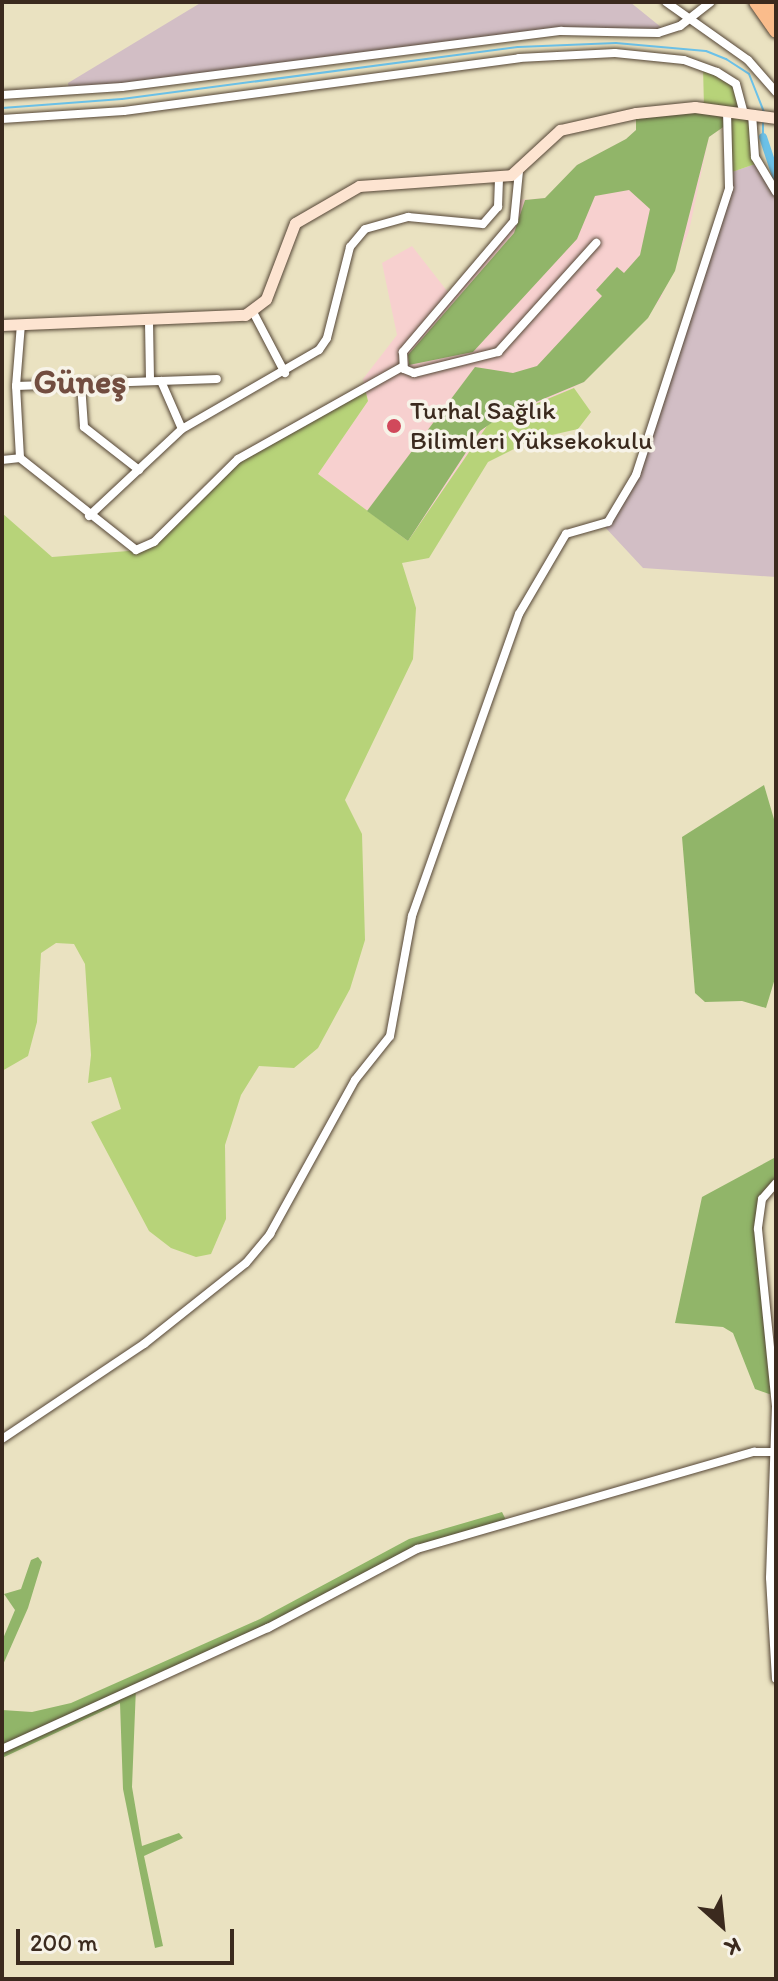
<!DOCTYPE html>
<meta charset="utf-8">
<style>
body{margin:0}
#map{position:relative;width:778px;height:1981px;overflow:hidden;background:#eae2c1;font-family:Itim,sans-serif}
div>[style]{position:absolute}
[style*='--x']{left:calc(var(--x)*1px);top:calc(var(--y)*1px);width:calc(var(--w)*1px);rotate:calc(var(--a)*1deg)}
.built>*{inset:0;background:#f7d0cf}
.industrial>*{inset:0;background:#d2bec5}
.green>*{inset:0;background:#b7d379}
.forest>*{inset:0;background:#91b569}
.stream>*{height:2px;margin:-1px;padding:0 1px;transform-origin:1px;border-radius:1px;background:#6bc1e8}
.canal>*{height:8px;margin:-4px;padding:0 4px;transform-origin:4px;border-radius:4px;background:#6bc1e8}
.roads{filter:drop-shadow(0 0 2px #554636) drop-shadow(0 0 2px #554636)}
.street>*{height:8px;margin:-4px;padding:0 4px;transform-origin:4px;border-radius:4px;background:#fff}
.secondary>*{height:11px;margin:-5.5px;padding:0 5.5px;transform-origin:5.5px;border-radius:5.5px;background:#fde4d1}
.highway>*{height:14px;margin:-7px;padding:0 7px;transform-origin:7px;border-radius:7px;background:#fabc8b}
.dots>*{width:22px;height:22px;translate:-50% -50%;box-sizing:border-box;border:4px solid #f7f3e8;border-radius:50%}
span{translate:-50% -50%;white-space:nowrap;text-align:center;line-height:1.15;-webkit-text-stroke:7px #f7f3e8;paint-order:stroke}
.poi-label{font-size:26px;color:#3b2a1e}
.left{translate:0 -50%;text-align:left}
.district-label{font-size:34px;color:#724d40;font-weight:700}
.frame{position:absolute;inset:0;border:4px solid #3b2a1e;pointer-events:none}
.north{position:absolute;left:682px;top:1885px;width:80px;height:80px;-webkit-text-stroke:6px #f7f3e8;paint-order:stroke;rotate:153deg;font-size:22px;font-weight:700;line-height:32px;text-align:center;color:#3b2a1e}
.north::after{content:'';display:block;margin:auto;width:28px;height:36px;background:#3b2a1e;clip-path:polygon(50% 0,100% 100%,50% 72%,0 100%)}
.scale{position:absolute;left:16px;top:1929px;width:218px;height:36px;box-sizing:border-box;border:4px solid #3b2a1e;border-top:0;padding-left:10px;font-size:24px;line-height:28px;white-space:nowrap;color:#3b2a1e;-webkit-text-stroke:6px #f7f3e8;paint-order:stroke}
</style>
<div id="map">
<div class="built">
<div style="clip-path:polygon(636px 113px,729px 123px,709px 137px,689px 231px,660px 300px,584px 382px,547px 401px,408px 541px,318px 474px,368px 401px,363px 379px,397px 335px,382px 263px,412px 246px,451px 296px,508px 230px,519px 200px,545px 198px,577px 165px,626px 139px,636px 130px)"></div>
</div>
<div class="industrial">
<div style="clip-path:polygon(202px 2px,630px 2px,667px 32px,561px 31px,69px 91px,68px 83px)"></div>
<div style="clip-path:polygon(758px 163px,776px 192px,776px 577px,643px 568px,603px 525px,627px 496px,732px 172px)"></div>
</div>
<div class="green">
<div style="clip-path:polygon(703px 66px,729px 78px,744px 113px,752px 114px,758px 163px,732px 172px,727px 111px,704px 108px)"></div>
<div style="clip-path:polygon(364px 385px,368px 401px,318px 474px,408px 541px,489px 423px,574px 388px,591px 412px,578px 429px,534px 439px,488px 462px,429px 558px,402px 563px,416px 608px,413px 659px,345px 800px,362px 834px,365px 940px,350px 989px,318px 1048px,294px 1068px,259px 1066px,241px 1095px,225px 1145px,226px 1219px,211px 1254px,196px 1257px,171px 1248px,149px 1231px,91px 1122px,121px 1109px,111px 1077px,88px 1083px,91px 1055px,85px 964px,74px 944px,56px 943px,41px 953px,37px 1022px,28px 1056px,2px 1071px,2px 513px,52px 557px,141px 550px,232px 463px)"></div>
</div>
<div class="forest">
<div style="clip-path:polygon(727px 111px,729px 123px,709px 137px,675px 271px,648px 318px,584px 382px,500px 417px,480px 431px,408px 541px,367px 511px,475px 367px,513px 373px,537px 366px,602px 296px,596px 290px,617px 267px,624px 273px,640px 255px,650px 209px,629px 190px,595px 196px,577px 239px,473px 352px,409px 365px,408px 355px,514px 233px,525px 200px,545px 198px,577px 165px,626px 139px,636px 130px,636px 113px)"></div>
<div style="clip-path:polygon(764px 785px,776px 826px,776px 975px,766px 1008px,742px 1001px,705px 1002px,695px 993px,682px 837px)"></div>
<div style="clip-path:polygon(774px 1158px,774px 1185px,758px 1210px,775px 1396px,755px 1389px,733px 1333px,723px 1327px,675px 1323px,702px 1197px)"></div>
<div style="clip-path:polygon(502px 1512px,508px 1524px,435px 1543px,136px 1687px,132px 1787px,142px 1846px,179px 1833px,183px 1838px,144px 1856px,163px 1946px,155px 1948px,123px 1789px,120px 1703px,2px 1758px,2px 1710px,32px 1712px,71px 1703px,260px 1619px,409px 1539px)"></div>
<div style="clip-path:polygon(38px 1557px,42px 1562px,28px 1608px,2px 1667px,2px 1641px,15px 1610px,4px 1594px,21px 1589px,31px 1560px)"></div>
</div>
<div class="stream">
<div style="--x:2;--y:108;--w:120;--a:-4.3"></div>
<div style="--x:122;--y:99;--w:399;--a:-7.5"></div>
<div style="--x:518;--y:47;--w:98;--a:-2.3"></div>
<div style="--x:616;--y:43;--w:90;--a:5.1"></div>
<div style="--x:706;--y:51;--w:22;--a:22"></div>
<div style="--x:726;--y:59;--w:27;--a:33"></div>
<div style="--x:749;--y:74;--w:41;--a:68.5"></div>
<div style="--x:763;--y:137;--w:15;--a:-90"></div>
</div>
<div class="canal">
<div style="--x:763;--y:137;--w:41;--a:71.6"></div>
</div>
<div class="roads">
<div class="street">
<div style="--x:666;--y:2;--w:100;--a:35.3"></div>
<div style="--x:748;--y:60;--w:43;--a:48.8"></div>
<div style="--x:2;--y:95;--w:120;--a:-3.8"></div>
<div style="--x:122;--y:87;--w:443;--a:-7.3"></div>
<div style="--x:561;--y:31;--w:97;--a:1.2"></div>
<div style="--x:658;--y:33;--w:23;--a:-18"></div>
<div style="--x:680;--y:26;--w:39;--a:-38"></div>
<div style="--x:752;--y:114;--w:43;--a:86"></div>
<div style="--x:755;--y:157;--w:41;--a:59"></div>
<div style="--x:2;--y:119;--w:122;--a:-3.8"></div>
<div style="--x:124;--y:111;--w:399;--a:-7.6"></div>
<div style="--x:519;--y:58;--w:96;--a:-3"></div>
<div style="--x:615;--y:53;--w:69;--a:5.8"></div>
<div style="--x:684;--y:60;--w:35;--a:20"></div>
<div style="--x:717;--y:72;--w:22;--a:32"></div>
<div style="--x:736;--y:84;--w:30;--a:75"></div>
<div style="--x:519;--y:171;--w:50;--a:95.7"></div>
<div style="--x:514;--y:221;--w:172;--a:130.3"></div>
<div style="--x:403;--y:352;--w:17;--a:87"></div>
<div style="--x:404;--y:369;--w:11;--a:22"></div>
<div style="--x:414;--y:373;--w:87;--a:-14"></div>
<div style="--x:498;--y:352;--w:147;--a:-48"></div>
<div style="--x:253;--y:312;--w:69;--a:62.3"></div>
<div style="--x:149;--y:322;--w:59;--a:89"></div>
<div style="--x:21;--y:324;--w:62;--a:94.6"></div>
<div style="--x:16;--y:386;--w:72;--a:86.8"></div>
<div style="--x:20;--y:458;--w:148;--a:38.4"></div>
<div style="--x:136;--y:550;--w:20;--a:-24"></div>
<div style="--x:154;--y:542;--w:118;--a:-44.7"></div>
<div style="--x:238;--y:459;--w:188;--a:-29.3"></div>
<div style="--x:161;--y:381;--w:52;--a:66.4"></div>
<div style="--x:81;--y:384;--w:43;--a:86"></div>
<div style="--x:84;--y:427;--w:70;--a:38"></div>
<div style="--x:16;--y:386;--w:201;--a:-2"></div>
<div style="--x:2;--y:460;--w:18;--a:-6"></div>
<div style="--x:89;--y:516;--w:127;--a:-43.1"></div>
<div style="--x:182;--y:429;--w:158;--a:-30"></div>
<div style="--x:319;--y:350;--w:14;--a:-56"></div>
<div style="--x:327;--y:338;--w:94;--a:-75.8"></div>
<div style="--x:350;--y:247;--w:23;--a:-50"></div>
<div style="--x:365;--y:229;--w:45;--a:-15.6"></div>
<div style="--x:408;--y:217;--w:75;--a:5.3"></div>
<div style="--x:483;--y:224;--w:23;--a:-49"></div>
<div style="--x:498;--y:207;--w:30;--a:-88"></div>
<div style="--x:776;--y:1183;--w:21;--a:131"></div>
<div style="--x:762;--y:1199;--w:30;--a:98"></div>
<div style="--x:758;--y:1229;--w:178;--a:84.2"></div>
<div style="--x:776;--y:1406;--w:172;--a:92"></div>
<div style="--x:770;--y:1578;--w:101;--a:86.6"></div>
<div style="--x:2;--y:1439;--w:171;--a:-33.8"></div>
<div style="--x:144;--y:1344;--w:130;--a:-38.5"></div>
<div style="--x:246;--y:1263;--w:38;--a:-50"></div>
<div style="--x:270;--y:1234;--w:176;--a:-61.1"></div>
<div style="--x:355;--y:1080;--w:56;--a:-51.5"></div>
<div style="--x:390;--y:1036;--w:122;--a:-79.6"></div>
<div style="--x:412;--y:916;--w:320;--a:-70.5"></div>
<div style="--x:519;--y:614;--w:93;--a:-59.6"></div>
<div style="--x:566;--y:534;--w:44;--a:-15.9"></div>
<div style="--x:608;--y:522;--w:55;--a:-59.2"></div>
<div style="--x:636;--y:475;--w:302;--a:-72"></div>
<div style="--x:729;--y:188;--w:77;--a:-91.5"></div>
<div style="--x:2;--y:1749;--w:292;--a:-24.5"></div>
<div style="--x:268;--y:1628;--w:169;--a:-27.9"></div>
<div style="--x:417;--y:1549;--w:351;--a:-16.1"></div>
<div style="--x:754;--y:1452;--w:20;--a:0"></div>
</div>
<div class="secondary">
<div style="--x:2;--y:325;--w:243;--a:-2.4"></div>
<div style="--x:245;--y:315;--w:26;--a:-37"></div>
<div style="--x:266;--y:299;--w:81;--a:-69.1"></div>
<div style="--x:295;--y:223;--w:74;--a:-30"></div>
<div style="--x:359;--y:186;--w:152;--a:-4.1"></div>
<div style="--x:511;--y:175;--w:67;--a:-42.6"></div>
<div style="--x:560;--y:130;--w:78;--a:-12.6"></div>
<div style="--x:636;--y:113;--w:59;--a:-5.8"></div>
<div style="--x:695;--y:107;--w:82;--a:7.7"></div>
</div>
<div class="highway">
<div style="--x:756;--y:2;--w:35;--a:55"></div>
<div style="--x:770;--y:2;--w:11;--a:56"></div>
</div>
</div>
<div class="dots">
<div style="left:394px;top:426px;background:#d1495b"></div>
</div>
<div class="poi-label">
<span class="left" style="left:410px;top:426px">Turhal Sağlık<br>Bilimleri Yüksekokulu</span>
</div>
<div class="district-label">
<span style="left:80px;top:382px">Güneş</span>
</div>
<div class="frame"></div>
<div class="north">K</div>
<div class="scale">200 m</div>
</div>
